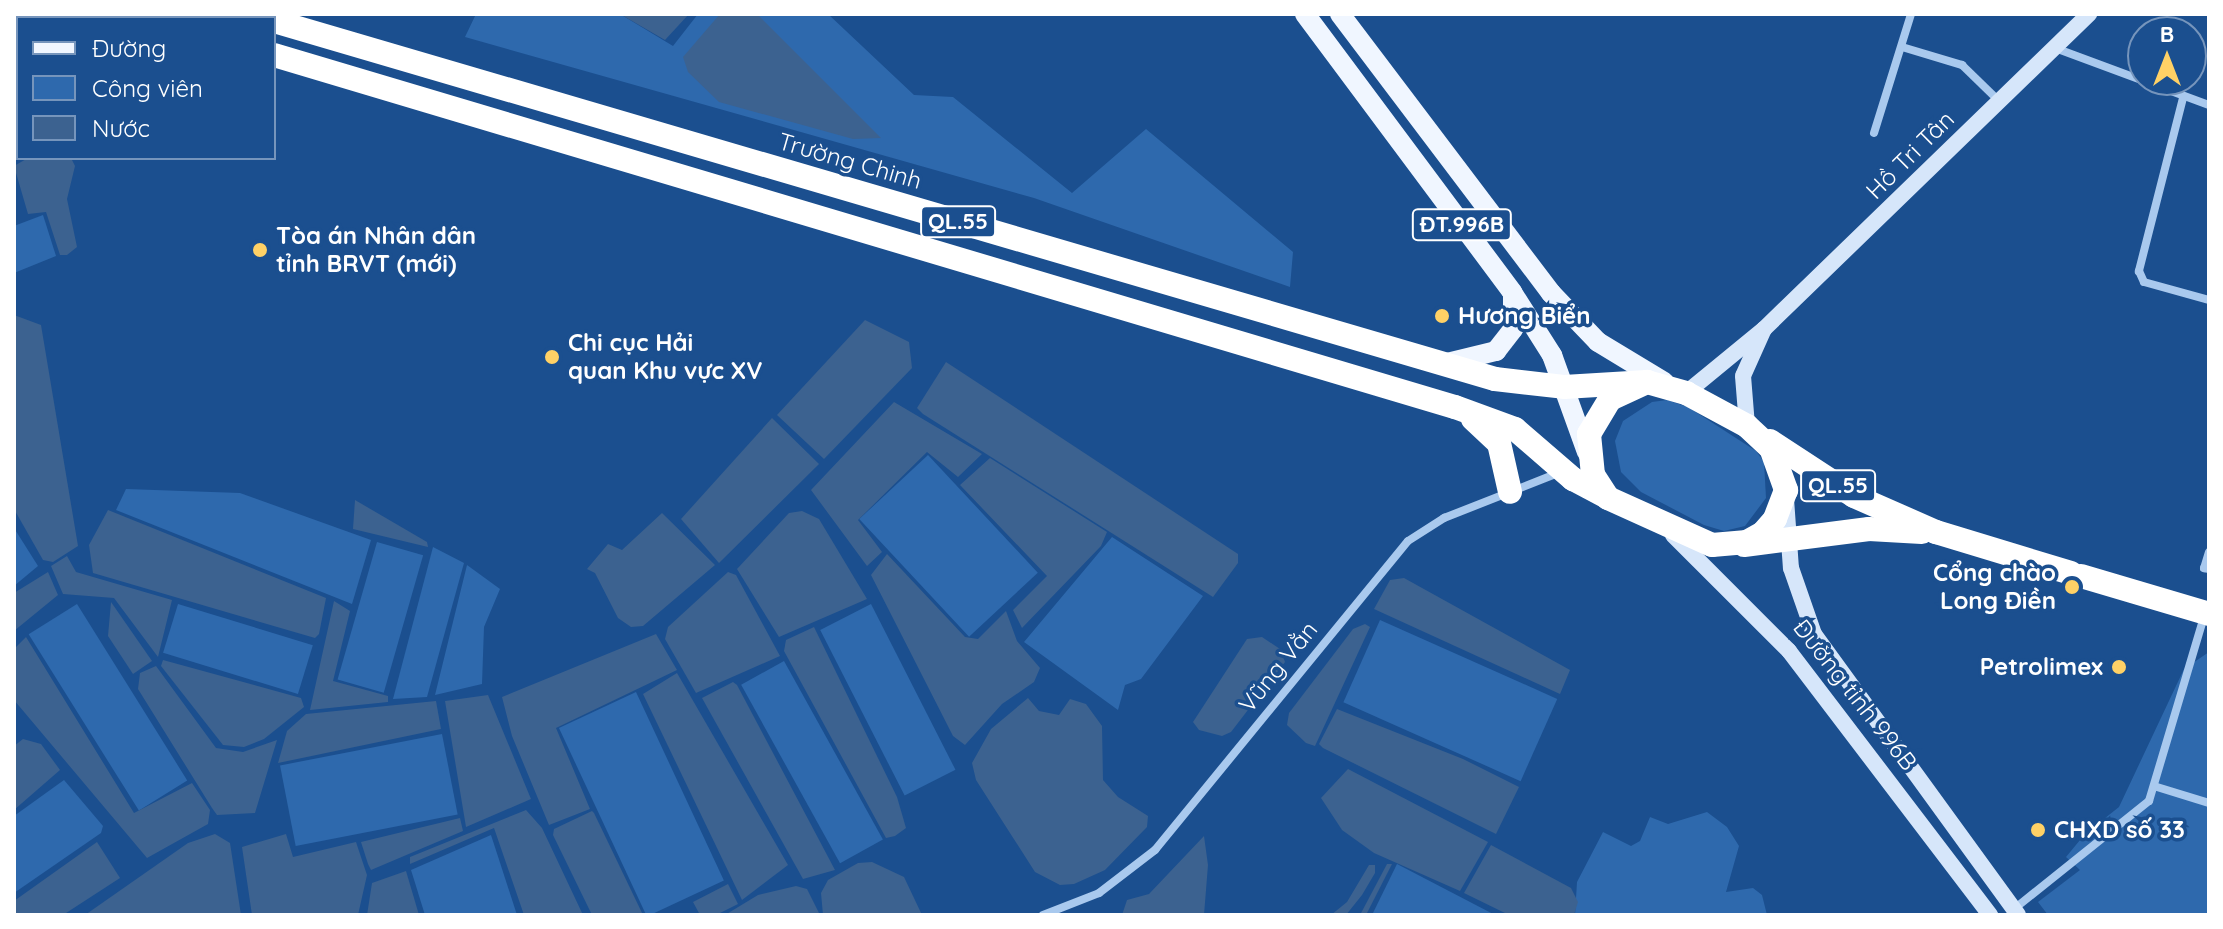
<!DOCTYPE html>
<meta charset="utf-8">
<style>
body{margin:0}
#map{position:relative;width:2223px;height:929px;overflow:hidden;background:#1b4f8f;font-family:Quicksand,sans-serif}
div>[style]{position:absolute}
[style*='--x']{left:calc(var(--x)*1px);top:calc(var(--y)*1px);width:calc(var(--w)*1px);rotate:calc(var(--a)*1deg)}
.green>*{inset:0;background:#2e69ad;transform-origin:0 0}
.water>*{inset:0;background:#3c6290}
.street>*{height:8px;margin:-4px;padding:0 4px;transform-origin:4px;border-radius:4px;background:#a9c9ee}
.secondary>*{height:16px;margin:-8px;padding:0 8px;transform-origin:8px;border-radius:8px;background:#d6e6fa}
.primary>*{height:20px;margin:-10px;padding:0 10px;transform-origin:10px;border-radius:10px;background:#f0f6ff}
.highway>*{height:24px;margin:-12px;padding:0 12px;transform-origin:12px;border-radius:12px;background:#fff}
.dots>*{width:22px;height:22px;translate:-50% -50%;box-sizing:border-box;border:4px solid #1b4f8f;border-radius:50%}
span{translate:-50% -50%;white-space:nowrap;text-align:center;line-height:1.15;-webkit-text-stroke:7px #1b4f8f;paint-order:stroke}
.shield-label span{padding:2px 6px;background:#1b4f8f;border:2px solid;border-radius:6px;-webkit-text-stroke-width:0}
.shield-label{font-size:22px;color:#fff;font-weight:700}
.street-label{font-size:24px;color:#fff}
.poi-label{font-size:24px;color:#fff;font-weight:700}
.left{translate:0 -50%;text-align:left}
.right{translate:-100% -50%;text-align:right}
.frame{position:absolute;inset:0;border:16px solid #fff;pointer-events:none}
.legend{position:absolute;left:16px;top:16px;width:260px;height:144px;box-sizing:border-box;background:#1b4f8f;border:2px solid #7695bc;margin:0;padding:10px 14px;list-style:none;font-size:24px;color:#fff}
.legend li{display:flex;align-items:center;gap:16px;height:40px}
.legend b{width:40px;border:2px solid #7695bc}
.north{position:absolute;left:2127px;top:16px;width:80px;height:80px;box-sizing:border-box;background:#1b4f8f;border:2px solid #7695bc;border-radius:50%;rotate:0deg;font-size:22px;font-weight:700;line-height:32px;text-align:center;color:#fff}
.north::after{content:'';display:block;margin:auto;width:28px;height:36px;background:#ffd166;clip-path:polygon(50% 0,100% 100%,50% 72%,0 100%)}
</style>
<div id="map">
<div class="green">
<div style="clip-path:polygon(476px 14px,620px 14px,673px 46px,698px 14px,828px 14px,914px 95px,953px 97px,1072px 193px,1146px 129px,1293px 252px,1290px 287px,1034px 198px,465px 37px)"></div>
<div style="clip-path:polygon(43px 215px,56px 256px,14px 273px,14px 226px)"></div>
<div style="clip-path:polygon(1667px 400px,1688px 407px,1756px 451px,1764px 462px,1766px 498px,1745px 526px,1724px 531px,1704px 525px,1641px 492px,1621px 472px,1615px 441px,1623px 421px,1652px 402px)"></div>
<div style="left:928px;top:455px;width:161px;height:94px;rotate:47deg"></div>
<div style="clip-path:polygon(126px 489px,240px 493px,371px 540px,352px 604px,116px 510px)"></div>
<div style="clip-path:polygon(14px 528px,38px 566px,14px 586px)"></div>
<div style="clip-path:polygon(1112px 537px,1203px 596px,1141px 679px,1125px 685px,1118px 710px,1024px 642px)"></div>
<div style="left:377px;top:542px;width:48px;height:143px;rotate:16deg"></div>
<div style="clip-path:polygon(433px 547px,464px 563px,427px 697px,393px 699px)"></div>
<div style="clip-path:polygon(467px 565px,500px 589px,484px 627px,482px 684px,435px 695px)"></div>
<div style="left:77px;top:604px;width:208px;height:57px;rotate:58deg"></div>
<div style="left:178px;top:604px;width:141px;height:51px;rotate:17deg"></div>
<div style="left:871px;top:604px;width:186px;height:57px;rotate:63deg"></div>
<div style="left:1380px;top:620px;width:194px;height:90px;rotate:24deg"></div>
<div style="clip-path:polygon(2209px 652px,2209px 915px,2048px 915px,2038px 902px,2080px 870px,2066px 857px,2085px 834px,2119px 807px,2184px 669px)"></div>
<div style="left:784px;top:661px;width:204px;height:49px;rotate:61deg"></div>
<div style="left:636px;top:692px;width:208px;height:85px;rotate:65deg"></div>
<div style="left:442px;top:734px;width:82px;height:165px;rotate:79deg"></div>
<div style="clip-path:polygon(64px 780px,103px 826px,101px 833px,14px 893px,14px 816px)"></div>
<div style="clip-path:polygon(1707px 812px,1727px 827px,1739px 846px,1726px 892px,1753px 888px,1762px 895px,1767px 915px,1575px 915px,1577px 882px,1603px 832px,1631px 846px,1640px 841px,1650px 817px,1668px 824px)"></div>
<div style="clip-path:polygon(491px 835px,517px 915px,425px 915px,411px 870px)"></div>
<div style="clip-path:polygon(1397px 864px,1495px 915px,1372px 915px)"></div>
</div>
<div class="water">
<div style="clip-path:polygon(620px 14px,689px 14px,665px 40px)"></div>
<div style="clip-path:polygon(720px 14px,757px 14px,881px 138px,853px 139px,719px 102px,688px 72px,683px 57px)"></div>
<div style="clip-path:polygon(28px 158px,71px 158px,75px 166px,67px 199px,77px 247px,67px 255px,60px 255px,46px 212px,28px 214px,14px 166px)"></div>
<div style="clip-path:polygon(14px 315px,41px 325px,78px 546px,53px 562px,43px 560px,14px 509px)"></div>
<div style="clip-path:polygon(865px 320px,909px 342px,912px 368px,824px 459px,777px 415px)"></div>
<div style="clip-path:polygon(946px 362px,1238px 554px,1238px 563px,1213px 597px,923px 414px,917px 408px)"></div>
<div style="clip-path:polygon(894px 402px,982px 454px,958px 477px,927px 452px,858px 520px,882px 552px,867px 566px,811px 490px)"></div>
<div style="clip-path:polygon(772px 418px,819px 464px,719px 563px,681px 519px)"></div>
<div style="clip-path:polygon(990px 458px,1107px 532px,1101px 546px,1022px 628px,1013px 610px,1047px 576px,960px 485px)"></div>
<div style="clip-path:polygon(355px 500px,427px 542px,428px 547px,353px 529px)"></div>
<div style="clip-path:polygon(108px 510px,326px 598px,319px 634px,315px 638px,93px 573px,89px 545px)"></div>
<div style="clip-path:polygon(802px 511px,819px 519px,867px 599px,779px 637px,737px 569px,789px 513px)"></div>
<div style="clip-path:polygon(662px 513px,715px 565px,643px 626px,631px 627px,618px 618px,595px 573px,587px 569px,608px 544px,622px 550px)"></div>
<div style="clip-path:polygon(887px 554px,965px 637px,978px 639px,1006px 611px,1017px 641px,1040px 668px,1034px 682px,1002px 704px,965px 745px,953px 736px,871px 575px)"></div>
<div style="clip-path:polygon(67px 556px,76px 572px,172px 600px,158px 657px,114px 598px,63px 594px,51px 566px)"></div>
<div style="clip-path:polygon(48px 572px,58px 595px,14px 631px,14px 593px)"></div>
<div style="clip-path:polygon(728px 572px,736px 575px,780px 656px,696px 693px,665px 639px,668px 627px)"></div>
<div style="clip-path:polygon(1404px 578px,1570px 670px,1560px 694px,1374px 609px,1390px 580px)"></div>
<div style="clip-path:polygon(334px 601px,350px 611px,333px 681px,388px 696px,388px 702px,310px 710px)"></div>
<div style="clip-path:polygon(111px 602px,152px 661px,133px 674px,108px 636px)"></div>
<div style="clip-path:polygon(1365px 624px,1370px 627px,1315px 746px,1306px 743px,1287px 725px,1289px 713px,1353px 629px)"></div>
<div style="clip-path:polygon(814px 627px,897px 797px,906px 828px,895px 836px,886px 838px,784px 651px,786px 640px)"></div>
<div style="clip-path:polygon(656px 634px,677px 670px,556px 728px,590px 809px,549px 825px,512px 736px,502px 697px)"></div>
<div style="clip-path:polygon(26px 637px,134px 813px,192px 783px,210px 810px,208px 824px,147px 858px,14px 700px,14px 649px)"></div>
<div style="clip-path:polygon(1262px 637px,1280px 649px,1285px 662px,1231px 732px,1222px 736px,1199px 730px,1193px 722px,1247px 639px)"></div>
<div style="clip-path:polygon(163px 660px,301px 698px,304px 707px,264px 739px,244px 747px,223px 745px,161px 666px)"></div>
<div style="clip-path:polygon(156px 666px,216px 748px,243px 752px,277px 740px,255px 813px,217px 815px,212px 808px,138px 689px,140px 673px)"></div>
<div style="clip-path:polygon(677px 673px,788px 865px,742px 900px,643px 694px)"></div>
<div style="clip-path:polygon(733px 682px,737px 685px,835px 870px,803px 879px,702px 698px)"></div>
<div style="clip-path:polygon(488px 695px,531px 799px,466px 827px,445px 701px)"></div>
<div style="clip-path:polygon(1028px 698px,1039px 711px,1059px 715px,1070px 699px,1086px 704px,1102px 726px,1103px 780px,1118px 797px,1148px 816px,1147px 827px,1105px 870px,1074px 884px,1060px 885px,1035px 872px,976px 780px,972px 763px,991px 729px)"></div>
<div style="clip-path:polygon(436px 701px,441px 729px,278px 763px,287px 731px,306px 714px)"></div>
<div style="clip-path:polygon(1337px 709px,1463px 759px,1519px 787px,1496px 834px,1323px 748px,1319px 744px)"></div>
<div style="clip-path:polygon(23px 739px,41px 744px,60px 770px,14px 810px,14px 746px)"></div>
<div style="clip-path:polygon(1348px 769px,1488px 842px,1460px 891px,1374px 853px,1342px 830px,1321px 798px)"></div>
<div style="clip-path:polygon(526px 810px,542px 828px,583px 915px,524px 915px,494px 828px,410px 864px,410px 857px)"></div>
<div style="clip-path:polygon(592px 811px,594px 813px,643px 915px,592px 915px,553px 835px,554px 829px)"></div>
<div style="clip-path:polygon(460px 818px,463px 831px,371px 870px,368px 864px,361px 842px)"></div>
<div style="clip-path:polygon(215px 834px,230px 843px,241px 915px,85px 915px,188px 843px)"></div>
<div style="clip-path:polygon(286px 834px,293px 857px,356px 842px,367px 875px,358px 915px,252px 915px,242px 847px)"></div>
<div style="clip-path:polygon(1204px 836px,1208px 865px,1204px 915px,1122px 915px,1127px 900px,1149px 894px)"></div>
<div style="clip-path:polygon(97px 842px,120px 878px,63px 915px,14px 915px,14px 901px)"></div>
<div style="clip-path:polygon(1491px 845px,1571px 888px,1578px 902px,1574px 915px,1509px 915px,1464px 893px)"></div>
<div style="clip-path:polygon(872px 862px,904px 877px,922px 915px,823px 915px,821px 893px,828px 880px,858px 863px)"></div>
<div style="clip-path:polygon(1387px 864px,1392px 864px,1366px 915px,1360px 915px)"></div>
<div style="clip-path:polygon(1369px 865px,1375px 865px,1375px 873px,1362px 895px,1346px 915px,1331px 915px,1347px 902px)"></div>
<div style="clip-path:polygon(406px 871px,419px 915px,367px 915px,372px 883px)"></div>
<div style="clip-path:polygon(728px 884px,738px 904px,716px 915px,700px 915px,693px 902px)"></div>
<div style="clip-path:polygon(796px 886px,807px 889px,820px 915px,725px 915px,758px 895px)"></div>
</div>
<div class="street">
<div style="--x:1902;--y:47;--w:63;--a:16.7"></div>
<div style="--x:1962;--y:65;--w:52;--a:44.2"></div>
<div style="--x:2055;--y:48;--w:164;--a:20.3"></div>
<div style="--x:2183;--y:98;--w:179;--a:104.3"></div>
<div style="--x:2139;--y:271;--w:12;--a:66"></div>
<div style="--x:2144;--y:282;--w:67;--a:15.5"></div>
<div style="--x:1874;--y:133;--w:125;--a:-72.7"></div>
<div style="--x:2209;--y:552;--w:17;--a:107"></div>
<div style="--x:2204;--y:568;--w:5;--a:11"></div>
<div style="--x:2157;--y:787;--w:54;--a:17.1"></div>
<div style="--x:2014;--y:909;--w:173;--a:-38.7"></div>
<div style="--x:2149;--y:801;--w:193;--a:-73.4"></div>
<div style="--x:1043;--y:915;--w:60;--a:-21.4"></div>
<div style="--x:1099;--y:893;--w:71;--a:-37.5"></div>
<div style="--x:1155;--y:850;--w:399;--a:-50.7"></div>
<div style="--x:1408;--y:541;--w:43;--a:-32.6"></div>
<div style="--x:1444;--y:518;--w:126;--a:-21.5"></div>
</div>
<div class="secondary">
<div style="--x:1764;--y:329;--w:453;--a:-44.1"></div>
<div style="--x:1686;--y:393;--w:101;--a:-39.4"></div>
<div style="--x:1764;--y:329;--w:51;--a:114.1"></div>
<div style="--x:1743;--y:376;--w:50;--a:85.4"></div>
<div style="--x:1786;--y:499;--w:69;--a:85.9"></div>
<div style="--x:1791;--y:568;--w:70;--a:70.8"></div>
<div style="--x:1814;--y:634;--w:347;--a:54"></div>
<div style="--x:1673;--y:535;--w:164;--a:45"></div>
<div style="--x:1789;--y:651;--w:332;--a:52.7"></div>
</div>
<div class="primary">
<div style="--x:1305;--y:14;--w:347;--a:53.3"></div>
<div style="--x:1512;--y:292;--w:75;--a:57.6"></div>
<div style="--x:1552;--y:355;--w:103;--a:70.2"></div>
<div style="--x:1340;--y:14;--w:350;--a:52.9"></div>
<div style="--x:1551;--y:293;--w:68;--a:46.2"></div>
<div style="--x:1598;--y:342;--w:77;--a:31.2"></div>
<div style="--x:1443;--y:364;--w:55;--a:-13.8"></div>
<div style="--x:1496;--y:351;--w:28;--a:-52"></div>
<div style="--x:1513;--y:329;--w:33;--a:-90"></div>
</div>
<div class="highway">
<div style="--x:137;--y:14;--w:14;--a:17"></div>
<div style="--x:251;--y:14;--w:14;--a:17"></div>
<div style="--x:274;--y:21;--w:1272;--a:16.34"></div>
<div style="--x:1495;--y:379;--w:69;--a:6.6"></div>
<div style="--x:1564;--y:387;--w:83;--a:-3.4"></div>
<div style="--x:274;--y:55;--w:1232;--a:16.6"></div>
<div style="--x:1455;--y:407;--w:64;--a:20.1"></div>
<div style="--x:1515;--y:429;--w:77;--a:40.8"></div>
<div style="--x:1573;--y:479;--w:40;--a:28"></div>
<div style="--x:1647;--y:382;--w:41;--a:15.8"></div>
<div style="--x:1686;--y:393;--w:69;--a:28.4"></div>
<div style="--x:1747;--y:426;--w:33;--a:43"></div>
<div style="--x:1771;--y:448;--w:45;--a:70.3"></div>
<div style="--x:1786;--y:490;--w:31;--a:111"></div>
<div style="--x:1775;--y:519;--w:18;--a:131"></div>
<div style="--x:1763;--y:533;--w:18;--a:151"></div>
<div style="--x:1747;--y:542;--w:35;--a:175"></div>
<div style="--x:1712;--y:545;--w:114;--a:-155.7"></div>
<div style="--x:1608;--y:498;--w:27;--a:-123"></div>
<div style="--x:1593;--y:475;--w:41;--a:-95.6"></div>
<div style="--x:1589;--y:434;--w:41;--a:-59"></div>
<div style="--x:1610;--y:399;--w:41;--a:-24.7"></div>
<div style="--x:1473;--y:419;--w:35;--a:43"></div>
<div style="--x:1499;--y:443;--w:50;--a:77.3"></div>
<div style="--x:1770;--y:441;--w:100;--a:33.2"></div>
<div style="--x:1854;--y:496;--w:90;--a:23.7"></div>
<div style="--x:1936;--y:532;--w:141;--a:16.9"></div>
<div style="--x:1744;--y:545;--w:126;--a:-7.3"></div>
<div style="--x:1869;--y:529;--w:53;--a:3.2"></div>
<div style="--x:2081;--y:576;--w:134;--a:16.5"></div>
</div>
<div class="dots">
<div style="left:260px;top:250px;background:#ffd166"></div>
<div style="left:1442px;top:316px;background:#ffd166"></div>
<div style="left:552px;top:357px;background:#ffd166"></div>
<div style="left:2072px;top:587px;background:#ffd166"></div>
<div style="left:2119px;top:667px;background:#ffd166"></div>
<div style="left:2038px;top:830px;background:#ffd166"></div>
</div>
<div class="shield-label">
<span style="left:958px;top:222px">QL.55</span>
<span style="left:1462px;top:225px">ĐT.996B</span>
<span style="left:1838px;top:486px">QL.55</span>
</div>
<div class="street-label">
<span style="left:1910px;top:155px;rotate:-45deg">Hồ Tri Tân</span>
<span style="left:850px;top:161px;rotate:16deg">Trường Chinh</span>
<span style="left:1278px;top:667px;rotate:-51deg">Vũng Vằn</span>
<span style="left:1855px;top:695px;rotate:52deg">Đường tỉnh 996B</span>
</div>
<div class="poi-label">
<span class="left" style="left:276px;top:250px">Tòa án Nhân dân<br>tỉnh BRVT (mới)</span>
<span class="left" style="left:1458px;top:316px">Hương Biển</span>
<span class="left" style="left:568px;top:357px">Chi cục Hải<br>quan Khu vực XV</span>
<span class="right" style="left:2056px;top:587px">Cổng chào<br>Long Điền</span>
<span class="right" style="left:2103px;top:667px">Petrolimex</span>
<span class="left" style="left:2054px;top:830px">CHXD số 33</span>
</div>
<div class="frame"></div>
<ul class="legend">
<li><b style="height:10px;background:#f0f6ff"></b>Đường</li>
<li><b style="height:22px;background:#2e69ad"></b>Công viên</li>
<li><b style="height:22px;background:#3c6290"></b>Nước</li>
</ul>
<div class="north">B</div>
</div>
